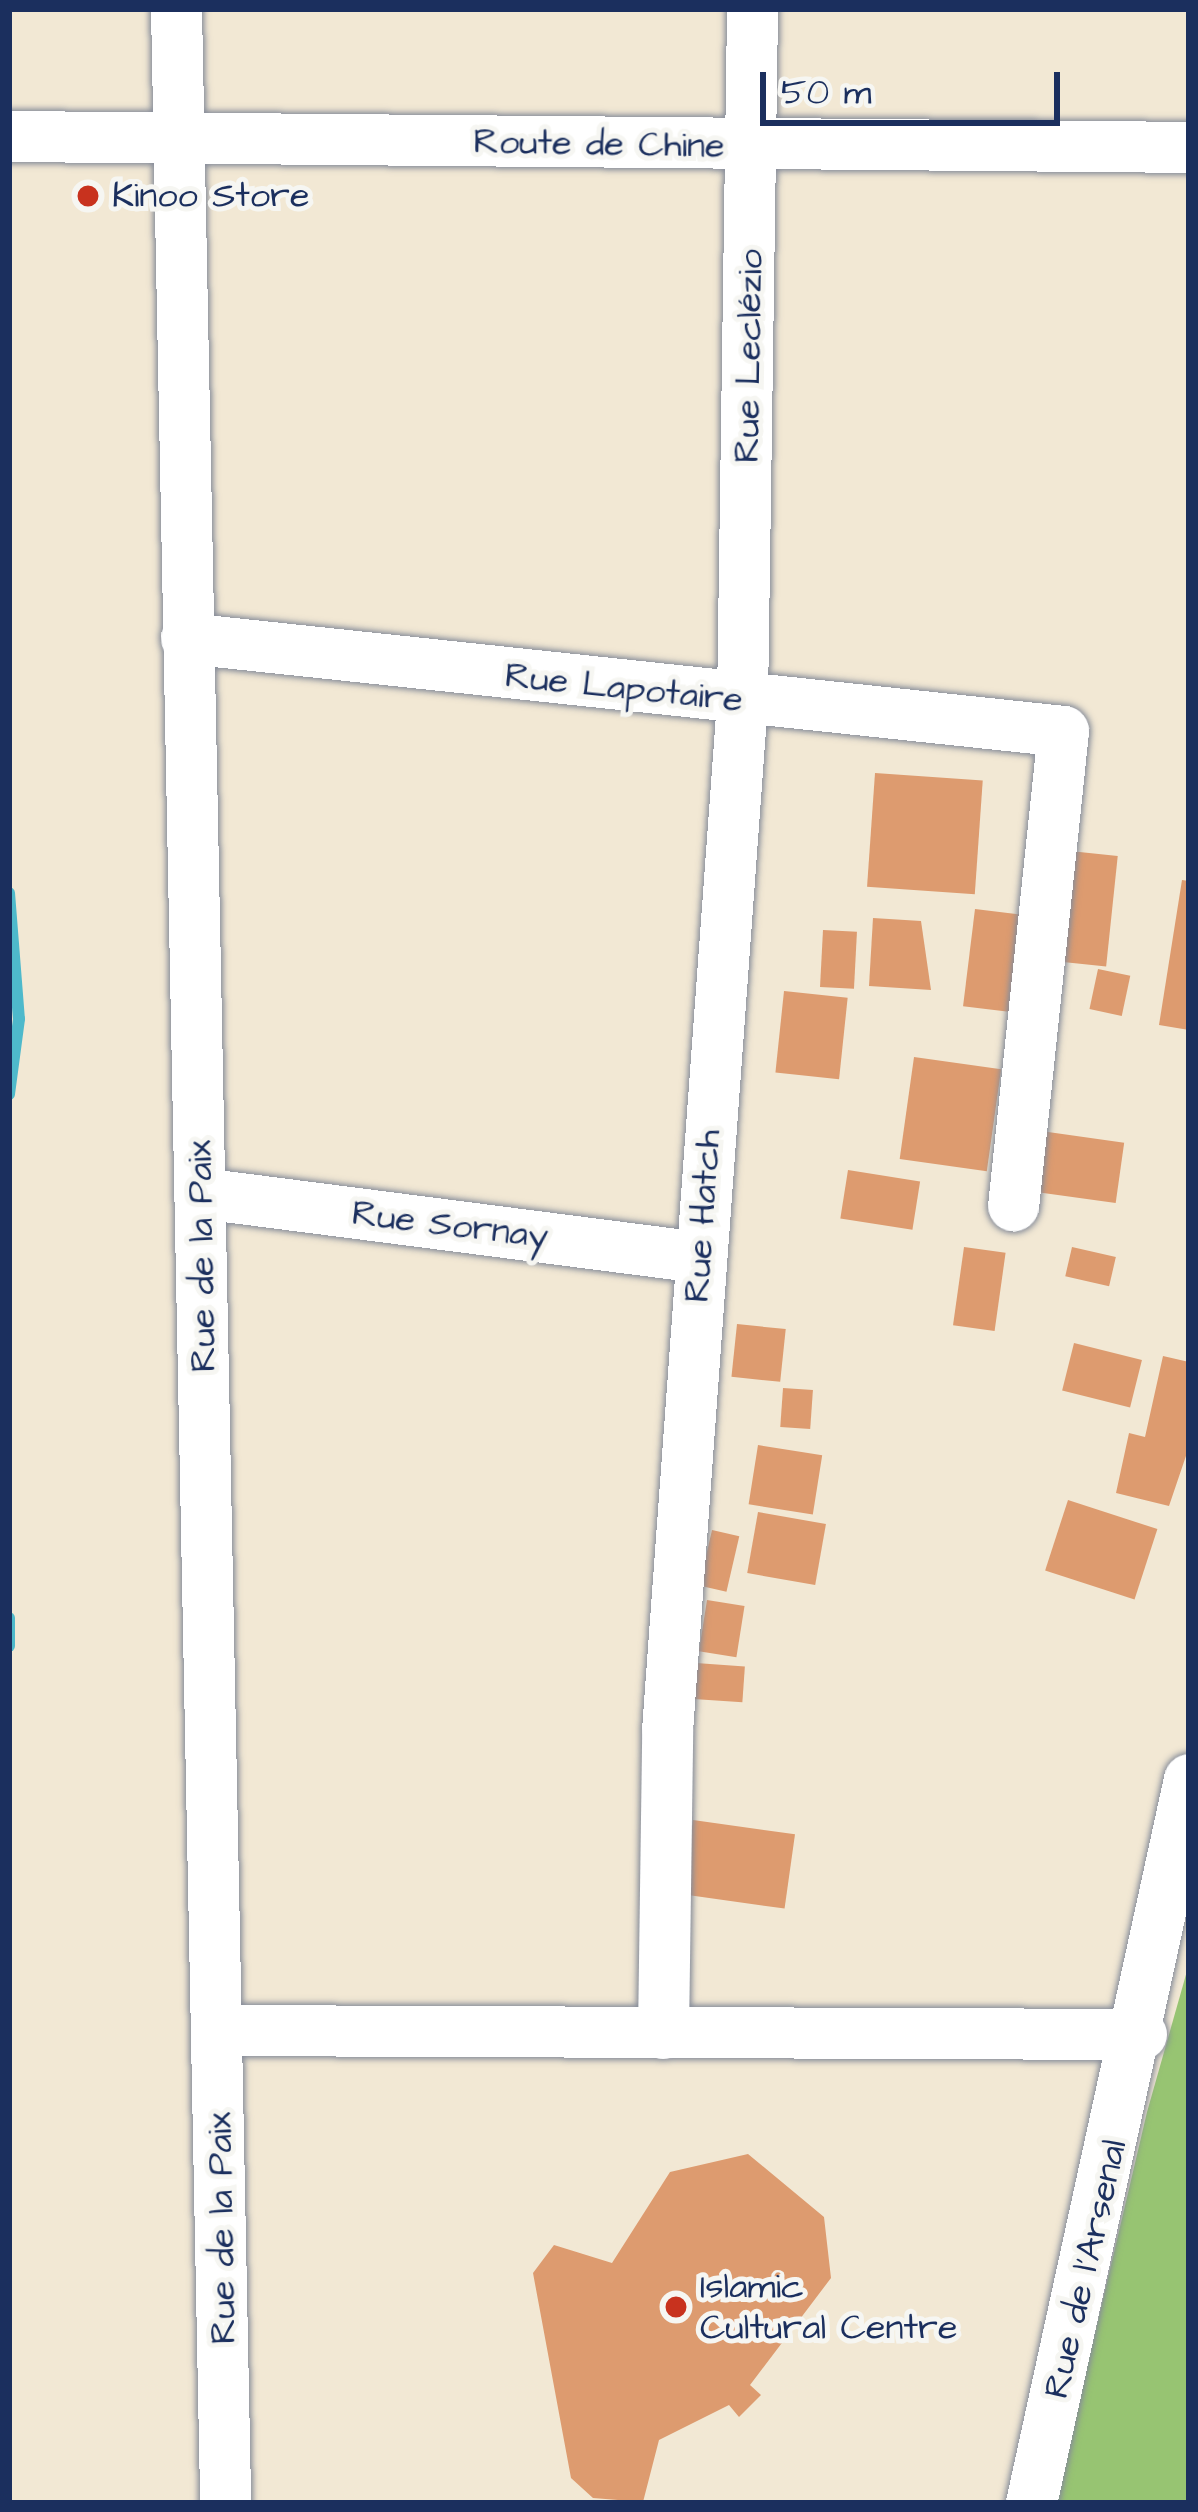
<!DOCTYPE html>
<meta charset="utf-8">
<style>
body{margin:0}
#map{position:relative;width:1198px;height:2512px;overflow:hidden;background:#f2e8d4;font-family:"Architects Daughter",sans-serif}
div>[style]{position:absolute}
[style*='--x']{left:calc(var(--x)*1px);top:calc(var(--y)*1px);width:calc(var(--w)*1px);rotate:calc(var(--a)*1deg)}
.green>*{inset:0;background:#97c472}
.stream>*{height:12px;margin:-6px;padding:0 6px;transform-origin:6px;border-radius:6px;background:#4eb9cb}
.building>*{inset:0;background:#dd9b6f;transform-origin:0 0}
.roads{filter:drop-shadow(0 0 3px #868c99) drop-shadow(0 0 3px #868c99)}
.minor>*{height:51px;margin:-25.5px;padding:0 25.5px;transform-origin:25.5px;border-radius:25.5px;background:#fff}
.dots>*{width:33px;height:33px;translate:-50% -50%;box-sizing:border-box;border:6px solid #f6f6f2;border-radius:50%}
span{translate:-50% -50%;white-space:nowrap;text-align:center;line-height:1.15;-webkit-text-stroke:10px #f6f6f2;paint-order:stroke}
.street-label{font-size:36px;color:#1b2f5e}
.poi-label{font-size:36px;color:#1b2f5e}
.left{translate:0 -50%;text-align:left}
.frame{position:absolute;inset:0;border:12px solid #1b2f5e;pointer-events:none}
.scale{position:absolute;left:760px;top:72px;width:300px;height:54px;box-sizing:border-box;border:6px solid #1b2f5e;border-top:0;padding-left:15px;font-size:36px;line-height:42px;white-space:nowrap;color:#1b2f5e;-webkit-text-stroke:9px #f6f6f2;paint-order:stroke}
</style>
<div id="map">
<div class="green">
<div style="clip-path:polygon(1189px 1964px,1189px 2503px,1055px 2503px,1147px 2112px)"></div>
</div>
<div class="stream">
<div style="--x:9;--y:893;--w:126;--a:85.5"></div>
<div style="--x:19;--y:1019;--w:76;--a:97.6"></div>
<div style="--x:9;--y:1618;--w:28;--a:90"></div>
</div>
<div class="building">
<div style="left:875px;top:773px;width:108px;height:114px;rotate:4deg"></div>
<div style="left:1070px;top:851px;width:48px;height:111px;rotate:6deg"></div>
<div style="clip-path:polygon(1182px 880px,1189px 881px,1189px 1030px,1159px 1025px)"></div>
<div style="left:975px;top:909px;width:48px;height:98px;rotate:7deg"></div>
<div style="clip-path:polygon(873px 918px,921px 921px,931px 990px,869px 986px)"></div>
<div style="left:823px;top:930px;width:34px;height:57px;rotate:3deg"></div>
<div style="left:1098px;top:969px;width:33px;height:41px;rotate:12deg"></div>
<div style="left:784px;top:991px;width:64px;height:82px;rotate:6deg"></div>
<div style="left:914px;top:1057px;width:88px;height:103px;rotate:8deg"></div>
<div style="left:1041px;top:1131px;width:84px;height:61px;rotate:8deg"></div>
<div style="left:848px;top:1170px;width:73px;height:49px;rotate:9deg"></div>
<div style="left:964px;top:1247px;width:42px;height:79px;rotate:8deg"></div>
<div style="left:1072px;top:1247px;width:45px;height:30px;rotate:13deg"></div>
<div style="left:737px;top:1324px;width:49px;height:53px;rotate:6deg"></div>
<div style="left:1074px;top:1343px;width:70px;height:49px;rotate:14deg"></div>
<div style="clip-path:polygon(1163px 1356px,1189px 1362px,1189px 1447px,1169px 1506px,1116px 1493px,1129px 1433px,1145px 1437px)"></div>
<div style="left:783px;top:1388px;width:30px;height:39px;rotate:4deg"></div>
<div style="left:758px;top:1445px;width:65px;height:60px;rotate:9deg"></div>
<div style="left:1068px;top:1500px;width:94px;height:74px;rotate:18deg"></div>
<div style="left:758px;top:1512px;width:69px;height:62px;rotate:10deg"></div>
<div style="left:712px;top:1530px;width:28px;height:57px;rotate:13deg"></div>
<div style="left:707px;top:1600px;width:38px;height:52px;rotate:9deg"></div>
<div style="left:696px;top:1663px;width:49px;height:36px;rotate:4deg"></div>
<div style="left:693px;top:1820px;width:103px;height:75px;rotate:8deg"></div>
<div style="clip-path:polygon(748px 2154px,824px 2217px,831px 2278px,750px 2385px,761px 2395px,739px 2417px,729px 2405px,659px 2440px,643px 2502px,593px 2498px,571px 2478px,533px 2273px,554px 2245px,612px 2263px,670px 2172px)"></div>
</div>
<div class="roads">
<div class="minor">
<div style="--x:176;--y:9;--w:2494;--a:88.87"></div>
<div style="--x:9;--y:136;--w:1180;--a:0.53"></div>
<div style="--x:186;--y:638;--w:882;--a:6.05"></div>
<div style="--x:1063;--y:731;--w:477;--a:96"></div>
<div style="--x:201;--y:1193;--w:502;--a:7.32"></div>
<div style="--x:218;--y:2030;--w:923;--a:0.25"></div>
<div style="--x:663;--y:2033;--w:303;--a:-89.2"></div>
<div style="--x:667;--y:1730;--w:1031;--a:-85.83"></div>
<div style="--x:742;--y:702;--w:693;--a:-89.17"></div>
<div style="--x:1031;--y:2503;--w:741;--a:-77.69"></div>
</div>
</div>
<div class="dots">
<div style="left:88px;top:196px;background:#c8321e"></div>
<div style="left:676px;top:2307px;background:#c8321e"></div>
</div>
<div class="street-label">
<span style="left:599px;top:144px;rotate:1deg">Route de Chine</span>
<span style="left:749px;top:356px;rotate:-89deg">Rue Leclézio</span>
<span style="left:624px;top:688px;rotate:6deg">Rue Lapotaire</span>
<span style="left:703px;top:1216px;rotate:-86deg">Rue Hatch</span>
<span style="left:450px;top:1225px;rotate:7deg">Rue Sornay</span>
<span style="left:202px;top:1256px;rotate:-91deg">Rue de la Paix</span>
<span style="left:222px;top:2228px;rotate:-91deg">Rue de la Paix</span>
<span style="left:1086px;top:2269px;rotate:-77deg">Rue de l'Arsenal</span>
</div>
<div class="poi-label">
<span class="left" style="left:112px;top:196px">Kinoo Store</span>
<span class="left" style="left:700px;top:2307px">Islamic<br>Cultural Centre</span>
</div>
<div class="frame"></div>
<div class="scale">50 m</div>
</div>
